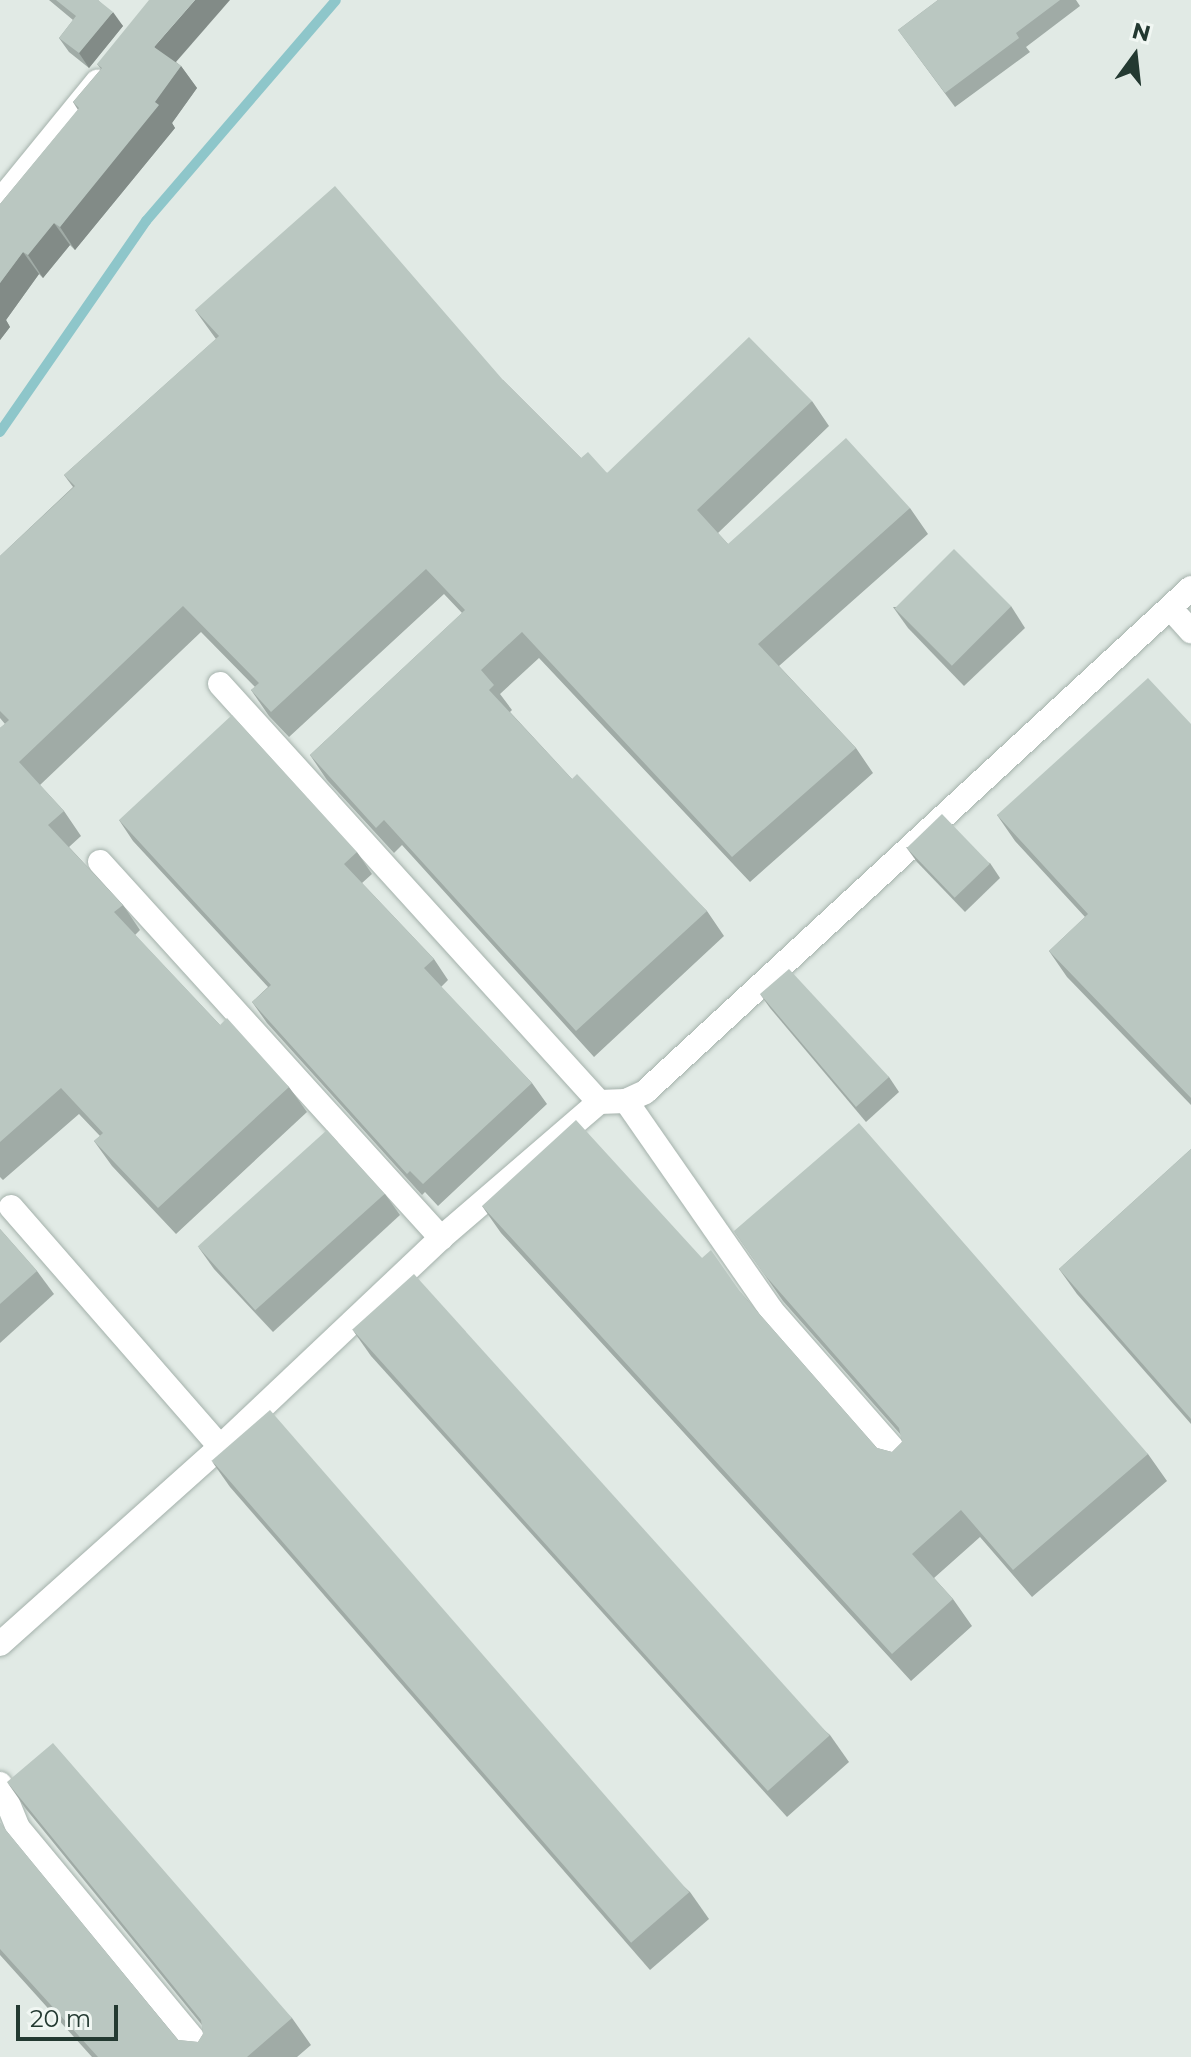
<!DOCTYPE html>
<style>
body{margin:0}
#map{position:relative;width:1191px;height:2057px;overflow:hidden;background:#e1eae5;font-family:Montserrat,sans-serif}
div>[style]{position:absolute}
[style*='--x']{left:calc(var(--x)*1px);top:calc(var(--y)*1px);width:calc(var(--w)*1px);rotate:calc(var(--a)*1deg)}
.stream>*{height:10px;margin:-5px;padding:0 5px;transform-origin:5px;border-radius:5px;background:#8ec6ca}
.roads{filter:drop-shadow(0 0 2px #a4b1ab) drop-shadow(0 0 2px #a4b1ab)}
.minor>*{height:24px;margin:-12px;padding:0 12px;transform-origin:12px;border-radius:12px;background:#fff}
.wall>*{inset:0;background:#a0aba6}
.shaded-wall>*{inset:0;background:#828b87}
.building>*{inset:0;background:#bac7c1;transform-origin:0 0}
span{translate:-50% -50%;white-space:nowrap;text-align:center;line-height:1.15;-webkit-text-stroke:6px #f1f7f3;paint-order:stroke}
.north{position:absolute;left:1095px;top:16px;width:80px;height:80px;-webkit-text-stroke:6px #f1f7f3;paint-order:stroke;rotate:15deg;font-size:22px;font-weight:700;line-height:32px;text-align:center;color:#233931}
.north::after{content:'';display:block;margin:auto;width:28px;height:36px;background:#233931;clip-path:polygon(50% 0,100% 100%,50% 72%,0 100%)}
.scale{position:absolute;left:16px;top:2005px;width:102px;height:36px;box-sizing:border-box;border:4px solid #233931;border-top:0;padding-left:10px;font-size:24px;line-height:28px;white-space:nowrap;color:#233931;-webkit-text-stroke:6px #f1f7f3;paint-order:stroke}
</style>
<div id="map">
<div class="stream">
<div style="--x:0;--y:432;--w:257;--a:-55.3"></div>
<div style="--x:146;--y:221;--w:291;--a:-49.3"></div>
</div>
<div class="roads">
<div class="minor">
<div style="--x:0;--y:201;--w:154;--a:-50.8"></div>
<div style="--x:1171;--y:609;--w:30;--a:48"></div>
<div style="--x:220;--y:684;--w:564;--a:47.8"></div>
<div style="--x:100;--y:862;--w:508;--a:47.79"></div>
<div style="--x:626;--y:1101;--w:254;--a:55.2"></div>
<div style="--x:771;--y:1310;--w:206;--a:48.7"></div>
<div style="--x:11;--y:1207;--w:318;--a:48.9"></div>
<div style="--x:0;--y:1644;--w:295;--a:-41.8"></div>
<div style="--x:220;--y:1447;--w:304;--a:-43.4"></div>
<div style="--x:441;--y:1238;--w:208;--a:-40.7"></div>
<div style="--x:599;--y:1102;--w:27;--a:-2"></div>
<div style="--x:626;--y:1101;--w:21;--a:-25"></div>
<div style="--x:645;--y:1092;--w:743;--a:-42.71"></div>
<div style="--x:0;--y:1784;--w:48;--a:67.8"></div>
<div style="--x:18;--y:1828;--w:298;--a:50.3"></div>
</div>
</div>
<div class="wall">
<div style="clip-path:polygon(49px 0,98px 0,123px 26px,89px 68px,69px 52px,59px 38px,73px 20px)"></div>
<div style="clip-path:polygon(938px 0,1076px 0,1080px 6px,1026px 47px,1030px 52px,955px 107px,898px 30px)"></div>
<div style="clip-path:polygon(176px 62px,181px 66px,197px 88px,172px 123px,175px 128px,75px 250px,70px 245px,43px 278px,39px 274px,6px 320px,10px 327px,0 340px,0 204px,78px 110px,73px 102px,101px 69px,97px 64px)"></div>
<div style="clip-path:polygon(195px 310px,503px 380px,581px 458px,607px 473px,812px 401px,829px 426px,718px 533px,728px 544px,910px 508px,928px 534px,779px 666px,856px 748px,873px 773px,750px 882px,539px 658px,500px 694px,512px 710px,510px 712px,572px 779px,707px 911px,724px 936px,594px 1057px,402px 845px,394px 853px,327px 780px,310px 755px,462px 613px,444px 594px,289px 737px,269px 716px,251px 690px,255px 687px,201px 632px,40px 785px,64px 811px,81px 836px,69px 847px,123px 905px,140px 930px,135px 935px,220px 1025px,289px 1087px,307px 1112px,176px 1234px,112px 1166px,94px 1141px,100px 1136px,79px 1114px,3px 1180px,0 1177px,0 728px,5px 724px,0 718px,0 556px,73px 487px,64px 475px,216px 339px)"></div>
<div style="clip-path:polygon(1011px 606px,1025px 628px,964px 686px,908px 628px,893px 607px)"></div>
<div style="clip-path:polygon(1191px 724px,1191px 1105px,1067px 977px,1049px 951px,1085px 917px,1015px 841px,997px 815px)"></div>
<div style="clip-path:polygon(119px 820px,357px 852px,372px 874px,362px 883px,434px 959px,448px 980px,441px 987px,532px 1083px,547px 1104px,438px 1206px,425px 1192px,422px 1195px,267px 1023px,252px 1002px,268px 987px,133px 841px)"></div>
<div style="clip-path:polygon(906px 847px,990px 863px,1000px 878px,965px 912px,917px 862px)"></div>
<div style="clip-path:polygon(760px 994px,889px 1077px,899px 1092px,866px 1122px,770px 1008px)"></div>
<div style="clip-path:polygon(1191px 1149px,1191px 1424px,1077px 1294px,1059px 1269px)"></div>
<div style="clip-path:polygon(385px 1194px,400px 1215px,273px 1332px,214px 1269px,199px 1248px)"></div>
<div style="clip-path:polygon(482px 1206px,702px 1258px,741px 1293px,877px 1448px,892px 1452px,902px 1442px,901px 1435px,783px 1301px,734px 1231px,1148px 1454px,1167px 1481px,1032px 1597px,980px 1537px,934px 1578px,953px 1599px,972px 1626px,911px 1681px,501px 1233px)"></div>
<div style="clip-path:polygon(0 1229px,37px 1271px,54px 1294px,0 1343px)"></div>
<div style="clip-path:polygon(352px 1329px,830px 1735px,849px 1762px,787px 1817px,371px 1356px)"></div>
<div style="clip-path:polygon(211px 1460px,690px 1892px,709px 1919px,650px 1970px,230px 1487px)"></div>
<div style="clip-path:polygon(7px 1782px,292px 2018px,311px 2045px,297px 2057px,92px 2057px,0 1955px,0 1823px,178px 2040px,198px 2042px,203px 2034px,202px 2025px,26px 1809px)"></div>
</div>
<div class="shaded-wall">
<div style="clip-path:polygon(195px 0,230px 0,169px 70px,154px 47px)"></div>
<div style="clip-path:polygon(113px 12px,123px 26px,89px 68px,79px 53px)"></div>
<div style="clip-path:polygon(181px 66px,197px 88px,172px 123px,175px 128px,75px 250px,60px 227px)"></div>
<div style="clip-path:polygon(54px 223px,70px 245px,43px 278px,28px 255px)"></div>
<div style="clip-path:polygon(23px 252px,39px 274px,6px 320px,10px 327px,0 340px,0 283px)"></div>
</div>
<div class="building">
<div style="clip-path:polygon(56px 0,98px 0,113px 12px,79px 53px,59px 38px,76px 16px)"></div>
<div style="clip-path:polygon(149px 0,195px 0,154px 47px,181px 66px,155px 102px,159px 105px,60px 227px,54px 223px,28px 255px,23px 252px,0 283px,0 204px,79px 108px,73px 102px,102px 68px,97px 64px)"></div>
<div style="clip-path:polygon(938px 0,1060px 0,1016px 33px,1019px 38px,945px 93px,898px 30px)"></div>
<div style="clip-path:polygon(335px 186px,503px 380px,581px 458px,588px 452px,607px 473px,749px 337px,812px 401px,697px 510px,728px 544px,846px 438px,910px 508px,758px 644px,856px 748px,732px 857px,522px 632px,481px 670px,494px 685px,489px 690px,572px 779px,577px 774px,707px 911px,576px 1031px,384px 820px,376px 828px,310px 755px,465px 610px,426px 569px,271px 712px,251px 690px,259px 683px,183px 606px,19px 762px,64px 811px,48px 825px,123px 905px,114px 912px,220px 1025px,227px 1018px,289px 1087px,158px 1208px,94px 1141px,103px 1133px,61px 1088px,0 1142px,0 728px,9px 720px,0 711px,0 556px,75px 486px,64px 475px,219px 336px,195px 310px)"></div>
<div style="left:954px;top:549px;width:81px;height:84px;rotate:45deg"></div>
<div style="clip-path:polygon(1148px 678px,1191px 724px,1191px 1098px,1049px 951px,1088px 914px,997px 815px)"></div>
<div style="clip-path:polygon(232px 715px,357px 852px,344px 864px,434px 959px,424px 968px,532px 1083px,423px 1184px,410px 1171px,407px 1174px,252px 1002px,271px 985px,119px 820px)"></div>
<div style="left:942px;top:814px;width:69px;height:49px;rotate:46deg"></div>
<div style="clip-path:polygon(789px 969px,889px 1077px,856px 1107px,760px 994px)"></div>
<div style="clip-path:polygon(576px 1120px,702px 1258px,711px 1250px,741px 1293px,877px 1448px,892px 1452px,902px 1442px,899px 1428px,764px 1274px,734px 1231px,859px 1123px,1148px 1454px,1013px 1570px,961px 1510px,912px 1554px,953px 1599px,892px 1654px,482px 1206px)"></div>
<div style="left:327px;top:1130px;width:86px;height:174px;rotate:48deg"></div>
<div style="clip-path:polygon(1191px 1149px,1191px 1419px,1059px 1269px)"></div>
<div style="clip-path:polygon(0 1229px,37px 1271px,0 1304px)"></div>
<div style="left:414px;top:1274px;width:621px;height:83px;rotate:48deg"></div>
<div style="left:270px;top:1410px;width:639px;height:77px;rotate:49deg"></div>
<div style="clip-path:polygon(53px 1743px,292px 2018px,247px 2057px,98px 2057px,0 1949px,0 1823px,178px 2040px,198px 2042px,203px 2034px,201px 2020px,7px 1782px)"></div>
</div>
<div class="north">N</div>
<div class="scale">20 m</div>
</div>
